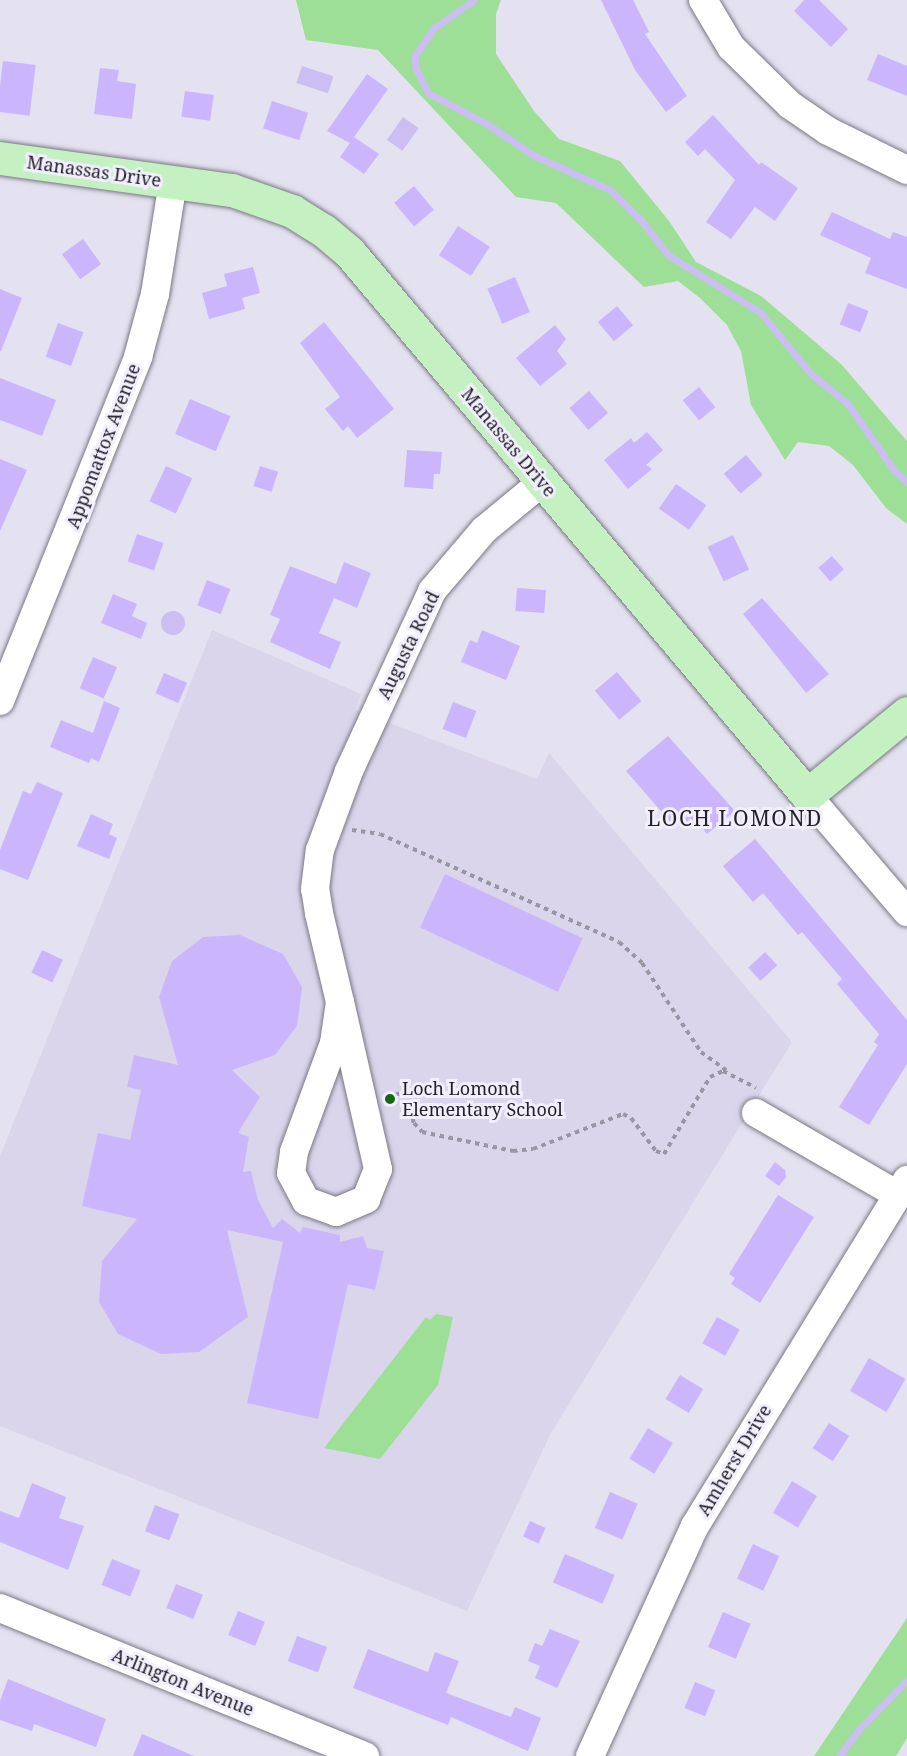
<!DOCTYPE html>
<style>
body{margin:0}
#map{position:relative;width:907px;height:1756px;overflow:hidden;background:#e4e1f0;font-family:"Noto Serif",serif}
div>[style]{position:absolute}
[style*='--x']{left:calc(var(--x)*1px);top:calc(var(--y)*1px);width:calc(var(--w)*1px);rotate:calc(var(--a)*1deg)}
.built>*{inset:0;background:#dad5eb}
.green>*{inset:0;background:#9ddf97}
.water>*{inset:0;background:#ccbdf3;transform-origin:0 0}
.round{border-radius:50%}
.stream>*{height:7px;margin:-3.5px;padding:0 3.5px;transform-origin:3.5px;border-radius:3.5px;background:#ccbdf3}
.building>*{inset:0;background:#cbb6fe;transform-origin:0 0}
.path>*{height:4px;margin-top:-2px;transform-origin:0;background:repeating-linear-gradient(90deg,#9896a2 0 4.5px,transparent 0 9px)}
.roads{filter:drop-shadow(0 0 2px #7b7885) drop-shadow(0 0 2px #7b7885)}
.minor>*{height:28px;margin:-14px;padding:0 14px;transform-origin:14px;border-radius:14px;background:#fff}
.major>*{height:33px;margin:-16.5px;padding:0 16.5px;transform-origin:16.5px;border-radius:16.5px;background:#c5f0c1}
.dots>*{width:16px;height:16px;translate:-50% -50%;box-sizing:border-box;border:3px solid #f2eefd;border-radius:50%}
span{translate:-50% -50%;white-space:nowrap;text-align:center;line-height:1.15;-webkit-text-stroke:6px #f2eefd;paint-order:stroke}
.street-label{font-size:18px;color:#232228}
.poi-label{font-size:18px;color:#232228}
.left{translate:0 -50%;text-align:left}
.quarter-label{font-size:21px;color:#232228;letter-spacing:1.5px}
</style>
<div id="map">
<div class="built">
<div style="clip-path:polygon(212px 630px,361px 694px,355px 710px,537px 779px,549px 753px,792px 1042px,551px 1433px,467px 1611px,0 1426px,0 1156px)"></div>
</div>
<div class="green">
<div style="clip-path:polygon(296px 0,501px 0,496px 14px,496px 54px,534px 111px,559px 139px,620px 161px,669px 221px,696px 262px,761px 296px,842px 365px,907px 441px,907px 524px,886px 508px,853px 465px,829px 446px,798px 442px,785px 460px,751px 405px,741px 351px,727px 325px,700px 298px,678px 281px,644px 287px,556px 203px,516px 197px,378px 50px,306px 40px)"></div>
<div style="clip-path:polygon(436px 1314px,453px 1317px,438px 1385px,380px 1459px,324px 1448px,426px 1317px,430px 1320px)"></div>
<div style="clip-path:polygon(907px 1618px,907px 1738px,896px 1756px,814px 1756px)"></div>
</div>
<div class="water">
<div style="left:302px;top:66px;width:33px;height:18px;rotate:18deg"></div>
<div style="left:403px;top:117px;width:19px;height:28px;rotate:35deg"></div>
<div class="round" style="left:161px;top:611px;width:24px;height:24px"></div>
</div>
<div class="stream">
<div style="--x:474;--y:0;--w:49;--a:145"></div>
<div style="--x:434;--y:28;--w:33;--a:125"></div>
<div style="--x:415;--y:55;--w:12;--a:90"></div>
<div style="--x:415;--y:67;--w:29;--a:63"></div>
<div style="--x:428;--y:93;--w:67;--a:27.7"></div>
<div style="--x:487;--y:124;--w:55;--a:34"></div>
<div style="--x:533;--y:155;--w:85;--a:24.4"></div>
<div style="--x:610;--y:190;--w:43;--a:44.1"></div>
<div style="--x:641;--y:220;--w:44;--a:52.4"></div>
<div style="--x:668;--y:255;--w:110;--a:31.9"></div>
<div style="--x:761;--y:313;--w:79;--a:50.7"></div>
<div style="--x:811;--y:374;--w:46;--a:38.9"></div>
<div style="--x:847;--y:403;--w:82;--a:55"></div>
<div style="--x:894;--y:470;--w:18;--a:43"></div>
<div style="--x:839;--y:1756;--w:34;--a:-53"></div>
<div style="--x:859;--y:1729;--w:69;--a:-45.6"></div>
</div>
<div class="building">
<div style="clip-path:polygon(601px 0,633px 0,649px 32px,645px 34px,687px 96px,666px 112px,635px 70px)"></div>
<div style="clip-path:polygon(804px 0,819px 0,848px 29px,831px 47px,794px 11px)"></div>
<div style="clip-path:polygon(878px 54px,907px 66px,907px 96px,867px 80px)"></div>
<div style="left:3px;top:61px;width:33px;height:51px;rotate:7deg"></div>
<div style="clip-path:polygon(100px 68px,119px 70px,117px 81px,136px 84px,132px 119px,94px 114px)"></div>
<div style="clip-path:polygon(367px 74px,388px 89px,354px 137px,379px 154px,364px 174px,340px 157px,350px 143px,327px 131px)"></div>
<div style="left:185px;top:91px;width:29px;height:26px;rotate:8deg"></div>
<div style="left:272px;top:101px;width:38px;height:29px;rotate:18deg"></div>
<div style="clip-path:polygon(713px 115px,759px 165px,761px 162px,798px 188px,775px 221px,755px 207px,731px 239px,706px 222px,735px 180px,705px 149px,698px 156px,685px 142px)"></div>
<div style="left:414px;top:186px;width:31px;height:26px;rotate:50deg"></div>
<div style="clip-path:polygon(832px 212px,890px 239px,893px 232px,907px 237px,907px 289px,865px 273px,871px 258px,820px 235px)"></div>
<div style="left:458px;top:226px;width:38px;height:35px;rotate:33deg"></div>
<div style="left:83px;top:239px;width:31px;height:26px;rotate:54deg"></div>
<div style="clip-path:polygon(253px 267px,260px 293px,242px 298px,245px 309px,209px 319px,202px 293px,227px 286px,224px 274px)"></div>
<div style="left:515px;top:277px;width:38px;height:30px;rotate:67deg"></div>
<div style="clip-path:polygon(0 289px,22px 298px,1px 351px,0 351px)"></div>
<div style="left:848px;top:303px;width:22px;height:23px;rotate:21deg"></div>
<div style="left:617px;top:306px;width:25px;height:25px;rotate:50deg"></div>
<div style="clip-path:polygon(324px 322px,394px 409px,357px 438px,348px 426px,343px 431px,325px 409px,340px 397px,300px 343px)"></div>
<div style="left:58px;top:323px;width:27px;height:36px;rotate:20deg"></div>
<div style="clip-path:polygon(555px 325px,566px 339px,557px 351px,567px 364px,540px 386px,516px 358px)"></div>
<div style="clip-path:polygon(0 378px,56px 400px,42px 436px,0 420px)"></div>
<div style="left:699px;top:387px;width:26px;height:21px;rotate:51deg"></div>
<div style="left:589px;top:391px;width:29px;height:26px;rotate:49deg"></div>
<div style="left:190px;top:399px;width:44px;height:38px;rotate:23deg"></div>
<div style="clip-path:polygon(647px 432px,663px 450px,646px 465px,652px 469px,628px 489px,604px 460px,631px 438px,634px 443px)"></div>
<div style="clip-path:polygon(407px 450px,442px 452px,440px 474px,434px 474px,433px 489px,404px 487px)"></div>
<div style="left:746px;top:455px;width:26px;height:29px;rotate:50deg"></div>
<div style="clip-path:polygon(0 459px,27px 470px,0 531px)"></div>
<div style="left:166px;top:466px;width:29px;height:39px;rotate:25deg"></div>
<div style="left:260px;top:466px;width:19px;height:21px;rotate:18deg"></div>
<div style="left:676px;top:484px;width:37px;height:30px;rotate:35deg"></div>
<div style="left:137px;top:534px;width:28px;height:29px;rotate:19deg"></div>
<div style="left:733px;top:535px;width:38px;height:28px;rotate:65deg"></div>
<div style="left:832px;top:556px;width:18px;height:18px;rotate:49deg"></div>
<div style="clip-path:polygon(344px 562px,371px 573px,357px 608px,334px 598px,319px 633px,341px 642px,330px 669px,270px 642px,280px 619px,270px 615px,290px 566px,336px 584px)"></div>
<div style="left:207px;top:580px;width:25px;height:27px;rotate:21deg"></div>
<div style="left:517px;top:588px;width:29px;height:23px;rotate:4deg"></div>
<div style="clip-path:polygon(113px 594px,137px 604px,132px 616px,147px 623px,141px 639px,101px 623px)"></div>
<div style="clip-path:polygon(762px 598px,829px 674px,806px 693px,743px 614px)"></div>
<div style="clip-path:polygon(482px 630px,520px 646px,506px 680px,461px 662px,470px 640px,477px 643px)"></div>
<div style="left:93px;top:657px;width:26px;height:34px;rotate:23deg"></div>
<div style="left:617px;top:672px;width:38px;height:29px;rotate:50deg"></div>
<div style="left:164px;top:673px;width:25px;height:22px;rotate:23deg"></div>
<div style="clip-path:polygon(104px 701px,120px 708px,99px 762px,91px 758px,89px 763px,50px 747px,61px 720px,93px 733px)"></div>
<div style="left:453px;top:702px;width:25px;height:29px;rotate:21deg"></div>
<div style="clip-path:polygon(668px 736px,735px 811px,707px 834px,697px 821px,691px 827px,683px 817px,673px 825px,626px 771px)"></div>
<div style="clip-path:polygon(37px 782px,63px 793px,28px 880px,0 869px,0 850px,23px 791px,31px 794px)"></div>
<div style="clip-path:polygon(91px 814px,113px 824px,109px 834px,117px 838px,109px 859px,77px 846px)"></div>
<div style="clip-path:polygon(755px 839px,907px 1020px,907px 1064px,869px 1125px,839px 1107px,878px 1045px,874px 1042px,879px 1034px,837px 984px,842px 979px,802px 932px,798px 935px,763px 893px,753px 902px,723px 866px)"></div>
<div style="left:445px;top:874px;width:152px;height:59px;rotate:25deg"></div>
<div style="clip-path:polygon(240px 935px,283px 954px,302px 987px,297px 1026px,275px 1055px,232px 1070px,260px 1097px,238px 1133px,249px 1137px,243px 1172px,251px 1171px,258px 1200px,273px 1228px,282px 1219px,300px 1233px,303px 1227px,340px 1235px,340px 1242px,363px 1236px,367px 1248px,384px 1251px,375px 1290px,348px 1284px,318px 1419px,247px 1403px,283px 1242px,227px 1230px,248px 1317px,199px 1352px,161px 1354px,118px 1334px,99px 1302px,102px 1261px,137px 1219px,82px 1206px,98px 1133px,130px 1140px,141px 1090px,127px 1087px,134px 1055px,178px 1065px,159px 997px,172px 961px,203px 937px)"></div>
<div style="left:42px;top:950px;width:23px;height:25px;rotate:25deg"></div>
<div style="left:765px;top:952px;width:18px;height:23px;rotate:47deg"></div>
<div style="clip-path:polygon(775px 1162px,785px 1170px,786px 1177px,779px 1186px,765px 1176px)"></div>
<div style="clip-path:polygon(778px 1195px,814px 1217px,760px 1303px,731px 1284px,735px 1278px,729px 1274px)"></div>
<div style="left:717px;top:1317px;width:26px;height:30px;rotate:29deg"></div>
<div style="left:869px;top:1358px;width:42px;height:38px;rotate:30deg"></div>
<div style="left:680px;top:1375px;width:27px;height:28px;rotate:31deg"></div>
<div style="left:829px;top:1423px;width:24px;height:30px;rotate:33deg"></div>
<div style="left:648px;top:1428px;width:29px;height:36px;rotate:31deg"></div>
<div style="left:792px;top:1481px;width:29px;height:37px;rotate:31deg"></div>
<div style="clip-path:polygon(32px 1483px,66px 1497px,59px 1518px,84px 1526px,68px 1570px,0 1542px,0 1511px,19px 1518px)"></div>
<div style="left:610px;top:1492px;width:30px;height:39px;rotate:23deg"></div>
<div style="left:155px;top:1505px;width:26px;height:28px;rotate:21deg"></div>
<div style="left:530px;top:1521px;width:17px;height:17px;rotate:24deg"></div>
<div style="left:753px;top:1544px;width:29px;height:38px;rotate:25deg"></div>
<div style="left:565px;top:1554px;width:54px;height:31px;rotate:23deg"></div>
<div style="left:112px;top:1559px;width:31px;height:28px;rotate:22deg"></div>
<div style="left:176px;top:1584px;width:29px;height:26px;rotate:22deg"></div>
<div style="left:238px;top:1611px;width:29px;height:26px;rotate:22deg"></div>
<div style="left:723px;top:1612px;width:30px;height:38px;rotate:23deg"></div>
<div style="clip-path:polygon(550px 1629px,580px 1641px,557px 1688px,535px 1678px,540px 1666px,528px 1661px,535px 1643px,542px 1646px)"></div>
<div style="left:297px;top:1636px;width:32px;height:27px;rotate:20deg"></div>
<div style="clip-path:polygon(368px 1649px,428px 1672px,435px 1652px,459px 1661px,446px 1693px,511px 1717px,515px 1707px,541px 1718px,528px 1751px,451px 1717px,448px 1725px,353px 1688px)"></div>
<div style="clip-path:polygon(8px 1679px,106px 1719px,96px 1747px,34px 1724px,32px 1731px,0 1720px,0 1701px)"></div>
<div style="left:695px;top:1682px;width:22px;height:28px;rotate:22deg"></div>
<div style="clip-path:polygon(142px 1734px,194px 1756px,133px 1756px)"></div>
</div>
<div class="path">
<div style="--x:352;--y:830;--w:28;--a:8"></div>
<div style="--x:380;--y:834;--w:262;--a:24.3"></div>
<div style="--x:619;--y:942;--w:31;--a:42"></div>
<div style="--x:642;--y:963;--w:107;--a:56.5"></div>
<div style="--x:701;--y:1052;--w:31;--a:36"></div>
<div style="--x:386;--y:1097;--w:21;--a:-14"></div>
<div style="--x:406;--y:1092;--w:32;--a:76"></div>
<div style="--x:414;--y:1123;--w:12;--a:48"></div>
<div style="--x:422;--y:1132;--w:93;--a:11.8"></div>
<div style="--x:513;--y:1151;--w:20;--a:-6"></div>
<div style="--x:533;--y:1149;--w:97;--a:-21.3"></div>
<div style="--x:623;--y:1114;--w:9;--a:27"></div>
<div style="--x:631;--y:1118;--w:41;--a:52.9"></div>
<div style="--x:656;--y:1151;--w:9;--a:21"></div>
<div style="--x:664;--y:1154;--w:90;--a:-59.1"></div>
<div style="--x:710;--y:1077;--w:14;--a:-25"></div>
<div style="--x:723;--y:1071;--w:37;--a:27"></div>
</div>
<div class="roads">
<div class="minor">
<div style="--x:703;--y:0;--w:55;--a:59.2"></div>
<div style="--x:731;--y:47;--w:83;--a:44.5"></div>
<div style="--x:790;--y:105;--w:46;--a:34.4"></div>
<div style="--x:828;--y:131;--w:88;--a:26.3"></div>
<div style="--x:0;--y:701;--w:371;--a:-68.1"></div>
<div style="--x:138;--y:357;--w:65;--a:-74.9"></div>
<div style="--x:155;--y:294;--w:113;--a:-80.9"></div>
<div style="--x:807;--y:795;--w:154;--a:49.5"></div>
<div style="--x:340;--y:1002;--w:41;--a:98.3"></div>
<div style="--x:334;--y:1043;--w:116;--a:110.2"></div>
<div style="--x:294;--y:1152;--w:21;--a:98"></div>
<div style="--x:291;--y:1173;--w:32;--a:62"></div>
<div style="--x:306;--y:1201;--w:32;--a:20"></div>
<div style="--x:336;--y:1212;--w:33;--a:-23"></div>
<div style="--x:366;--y:1199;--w:32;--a:-68"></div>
<div style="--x:378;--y:1169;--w:171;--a:-102.8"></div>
<div style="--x:340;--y:1002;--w:91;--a:-103.3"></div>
<div style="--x:319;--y:913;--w:24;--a:-99"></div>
<div style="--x:315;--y:889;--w:39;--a:-83"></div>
<div style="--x:320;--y:850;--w:84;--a:-69.8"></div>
<div style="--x:349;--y:771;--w:198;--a:-65.2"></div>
<div style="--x:432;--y:591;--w:80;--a:-49.6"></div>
<div style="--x:484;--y:530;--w:75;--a:-39.6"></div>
<div style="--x:756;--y:1113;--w:164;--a:30"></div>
<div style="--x:0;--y:1608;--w:394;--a:22.1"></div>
<div style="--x:590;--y:1756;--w:253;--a:-65.5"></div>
<div style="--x:695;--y:1526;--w:406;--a:-58.5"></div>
</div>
<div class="major">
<div style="--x:0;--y:158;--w:234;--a:7.9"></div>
<div style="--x:232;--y:190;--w:64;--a:19.3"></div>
<div style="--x:292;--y:211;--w:36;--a:32"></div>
<div style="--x:323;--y:230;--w:35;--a:40"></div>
<div style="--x:350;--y:253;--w:709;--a:49.86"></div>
<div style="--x:807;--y:795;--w:129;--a:-39.4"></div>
</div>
</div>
<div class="dots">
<div style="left:390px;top:1099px;background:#13690f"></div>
</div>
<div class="street-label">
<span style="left:94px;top:171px;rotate:8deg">Manassas Drive</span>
<span style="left:509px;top:442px;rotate:50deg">Manassas Drive</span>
<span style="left:103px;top:446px;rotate:-69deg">Appomattox Avenue</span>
<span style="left:408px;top:645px;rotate:-64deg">Augusta Road</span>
<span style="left:734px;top:1460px;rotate:-59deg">Amherst Drive</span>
<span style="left:183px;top:1682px;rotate:22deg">Arlington Avenue</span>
</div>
<div class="poi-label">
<span class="left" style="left:402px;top:1099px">Loch Lomond<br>Elementary School</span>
</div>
<div class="quarter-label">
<span style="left:735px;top:818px">LOCH LOMOND</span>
</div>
</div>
